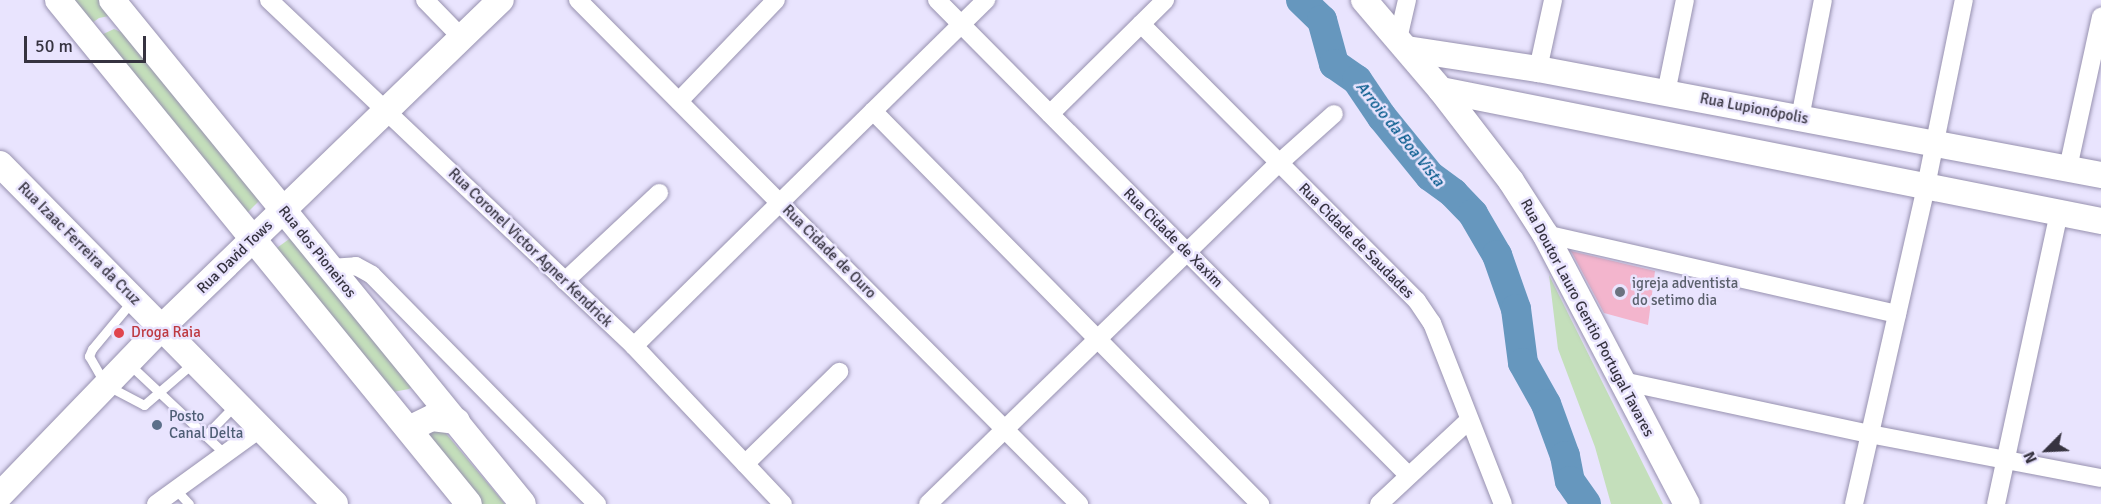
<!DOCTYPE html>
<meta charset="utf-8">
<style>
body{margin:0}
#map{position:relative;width:2101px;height:504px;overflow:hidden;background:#e9e4fe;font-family:Signika,sans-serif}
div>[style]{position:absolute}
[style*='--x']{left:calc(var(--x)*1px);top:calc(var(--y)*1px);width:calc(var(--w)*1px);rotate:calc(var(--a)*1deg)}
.green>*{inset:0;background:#c4dfbb}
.river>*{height:30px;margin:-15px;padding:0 15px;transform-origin:15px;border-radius:15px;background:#6697be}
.building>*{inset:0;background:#f3b5cd}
.roads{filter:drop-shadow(0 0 2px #9791af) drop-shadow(0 0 2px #9791af)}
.lane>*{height:9px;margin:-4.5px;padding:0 4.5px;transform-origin:4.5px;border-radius:4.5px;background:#fff}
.street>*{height:18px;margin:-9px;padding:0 9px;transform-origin:9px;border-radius:9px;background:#fff}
.secondary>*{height:26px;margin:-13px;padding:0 13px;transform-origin:13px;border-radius:13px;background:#fff}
.dots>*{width:16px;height:16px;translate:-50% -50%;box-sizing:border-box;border:3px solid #e9e4fe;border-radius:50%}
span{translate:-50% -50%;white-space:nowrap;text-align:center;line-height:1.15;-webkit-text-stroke:5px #e9e4fe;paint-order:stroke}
.street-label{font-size:15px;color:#363340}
.worship-label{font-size:15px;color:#5b616d}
.left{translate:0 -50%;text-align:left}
.health-label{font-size:15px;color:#be3a42}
.service-label{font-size:15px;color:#4e5e75}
.water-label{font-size:16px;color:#03598b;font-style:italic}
.north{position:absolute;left:2017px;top:420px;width:60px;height:60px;-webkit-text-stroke:4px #e9e4fe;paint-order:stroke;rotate:246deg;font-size:16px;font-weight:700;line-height:24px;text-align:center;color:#363340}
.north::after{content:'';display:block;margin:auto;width:21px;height:27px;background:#363340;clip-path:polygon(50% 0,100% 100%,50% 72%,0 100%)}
.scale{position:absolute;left:24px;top:36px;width:122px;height:27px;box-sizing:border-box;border:3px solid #363340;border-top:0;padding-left:8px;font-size:18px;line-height:21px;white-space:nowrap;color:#363340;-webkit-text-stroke:4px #e9e4fe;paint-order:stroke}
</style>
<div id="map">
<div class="green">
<div style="clip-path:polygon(68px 0,102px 0,114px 15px,99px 18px,88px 26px)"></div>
<div style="clip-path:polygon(114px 29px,123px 33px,262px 198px,243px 217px,99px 36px)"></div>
<div style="clip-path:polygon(296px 234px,415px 384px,409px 389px,393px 392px,270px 253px)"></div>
<div style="clip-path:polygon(1549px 275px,1663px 504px,1611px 504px,1595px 447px,1558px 349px)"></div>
<div style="clip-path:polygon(426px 429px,443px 430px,505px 504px,471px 504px,416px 436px)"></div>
</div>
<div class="river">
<div style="--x:1301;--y:0;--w:29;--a:44"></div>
<div style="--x:1322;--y:20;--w:46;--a:74.7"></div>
<div style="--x:1334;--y:64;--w:28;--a:35"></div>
<div style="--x:1357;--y:80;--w:45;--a:56"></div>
<div style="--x:1382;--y:117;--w:76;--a:50.9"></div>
<div style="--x:1430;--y:176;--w:29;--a:36"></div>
<div style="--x:1453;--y:193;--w:29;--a:46"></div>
<div style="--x:1473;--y:214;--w:48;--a:59.7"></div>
<div style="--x:1497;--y:255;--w:57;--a:70.6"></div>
<div style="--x:1516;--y:309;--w:54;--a:82.6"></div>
<div style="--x:1523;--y:363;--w:47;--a:60.7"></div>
<div style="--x:1546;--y:404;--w:55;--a:69.9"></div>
<div style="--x:1565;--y:456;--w:25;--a:79"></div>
<div style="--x:1570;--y:481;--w:28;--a:55"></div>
</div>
<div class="building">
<div style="clip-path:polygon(1571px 251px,1655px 271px,1648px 325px,1604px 313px)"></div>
</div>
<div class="roads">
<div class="lane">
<div style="--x:132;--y:301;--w:62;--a:129.8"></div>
<div style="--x:92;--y:349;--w:8;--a:113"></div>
<div style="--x:89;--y:356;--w:34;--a:60"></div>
<div style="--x:106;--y:385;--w:43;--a:27.8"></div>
<div style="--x:144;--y:405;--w:65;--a:-40.6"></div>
<div style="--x:128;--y:363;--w:133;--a:43.2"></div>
<div style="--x:205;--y:436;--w:43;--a:-45.9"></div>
<div style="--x:176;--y:490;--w:19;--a:47"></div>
</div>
<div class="street">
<div style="--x:269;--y:0;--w:503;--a:43.47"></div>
<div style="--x:634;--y:346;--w:217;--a:46.7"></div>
<div style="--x:425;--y:0;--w:52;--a:45.8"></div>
<div style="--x:578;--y:0;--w:711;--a:45.17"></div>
<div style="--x:937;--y:0;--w:669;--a:45.24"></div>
<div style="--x:1141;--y:24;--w:391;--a:45.1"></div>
<div style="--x:1417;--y:301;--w:27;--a:56"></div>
<div style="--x:1432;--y:323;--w:194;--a:68.6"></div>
<div style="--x:1398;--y:39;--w:40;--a:-77"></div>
<div style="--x:1538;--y:69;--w:71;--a:-77.7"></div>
<div style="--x:1666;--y:93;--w:95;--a:-78.5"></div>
<div style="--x:679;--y:101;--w:140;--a:-46.2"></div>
<div style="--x:873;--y:111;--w:552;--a:45.44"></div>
<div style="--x:1050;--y:114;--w:162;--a:-44.7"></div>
<div style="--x:1800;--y:118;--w:120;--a:-79"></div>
<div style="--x:2068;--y:168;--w:155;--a:-77.7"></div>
<div style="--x:1545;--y:234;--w:361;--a:12.8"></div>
<div style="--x:330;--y:268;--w:26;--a:-4"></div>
<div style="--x:356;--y:266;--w:18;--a:29"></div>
<div style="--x:372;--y:275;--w:321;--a:45.5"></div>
<div style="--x:565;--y:281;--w:129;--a:-43.1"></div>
<div style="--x:634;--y:346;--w:494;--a:-44.5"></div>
<div style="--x:1622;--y:381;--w:254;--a:12.1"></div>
<div style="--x:1870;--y:434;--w:235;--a:10.8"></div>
<div style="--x:745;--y:464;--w:132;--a:-44.4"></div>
<div style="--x:156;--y:504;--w:130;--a:-35.9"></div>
<div style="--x:928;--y:504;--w:488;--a:-44.2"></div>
<div style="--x:1278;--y:164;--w:75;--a:-41.8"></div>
<div style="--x:1379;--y:504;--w:123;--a:-43"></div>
<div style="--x:1854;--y:504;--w:326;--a:-77.2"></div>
<div style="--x:1926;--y:186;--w:190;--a:-78.5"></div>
<div style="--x:1996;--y:504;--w:299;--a:-77.8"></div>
</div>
<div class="secondary">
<div style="--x:58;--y:0;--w:650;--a:50.8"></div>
<div style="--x:112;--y:0;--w:650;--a:50.8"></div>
<div style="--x:1364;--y:0;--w:118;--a:49.5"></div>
<div style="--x:1441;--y:90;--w:115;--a:52.4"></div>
<div style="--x:1511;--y:181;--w:63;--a:57.3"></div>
<div style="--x:1545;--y:234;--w:305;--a:62.3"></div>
<div style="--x:1407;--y:49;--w:133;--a:8.7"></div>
<div style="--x:1538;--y:69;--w:573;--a:10.66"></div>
<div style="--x:1441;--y:90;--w:673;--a:11.23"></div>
<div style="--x:0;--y:164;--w:477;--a:45.4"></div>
<div style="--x:409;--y:429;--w:25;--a:-26"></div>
<div style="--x:432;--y:418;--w:25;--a:7"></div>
<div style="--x:0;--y:495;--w:233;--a:-46"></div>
<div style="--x:162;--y:327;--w:471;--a:-44"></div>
</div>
</div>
<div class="dots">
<div style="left:1620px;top:292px;background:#6b7280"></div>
<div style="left:119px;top:333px;background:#e0444e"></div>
<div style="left:157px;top:425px;background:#5c6f8a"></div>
</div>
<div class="street-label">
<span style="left:1754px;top:109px;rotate:11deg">Rua Lupionópolis</span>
<span style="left:1173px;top:238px;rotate:45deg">Rua Cidade de Xaxim</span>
<span style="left:1356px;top:241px;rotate:45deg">Rua Cidade de Saudades</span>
<span style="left:79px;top:244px;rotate:45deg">Rua Izaac Ferreira da Cruz</span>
<span style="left:530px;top:248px;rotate:44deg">Rua Coronel Victor Agner Kendrick</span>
<span style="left:317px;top:252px;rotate:51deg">Rua dos Pioneiros</span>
<span style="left:829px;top:252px;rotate:45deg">Rua Cidade de Ouro</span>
<span style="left:235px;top:257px;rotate:-44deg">Rua David Tows</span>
<span style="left:1587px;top:318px;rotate:62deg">Rua Doutor Lauro Gentio Portugal Tavares</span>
</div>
<div class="worship-label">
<span class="left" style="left:1632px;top:292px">igreja adventista<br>do setimo dia</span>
</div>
<div class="health-label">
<span class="left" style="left:131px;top:333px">Droga Raia</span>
</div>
<div class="service-label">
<span class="left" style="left:169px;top:425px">Posto<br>Canal Delta</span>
</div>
<div class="water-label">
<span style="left:1400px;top:134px;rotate:51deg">Arroio da Boa Vista</span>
</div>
<div class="north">N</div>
<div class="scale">50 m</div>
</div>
